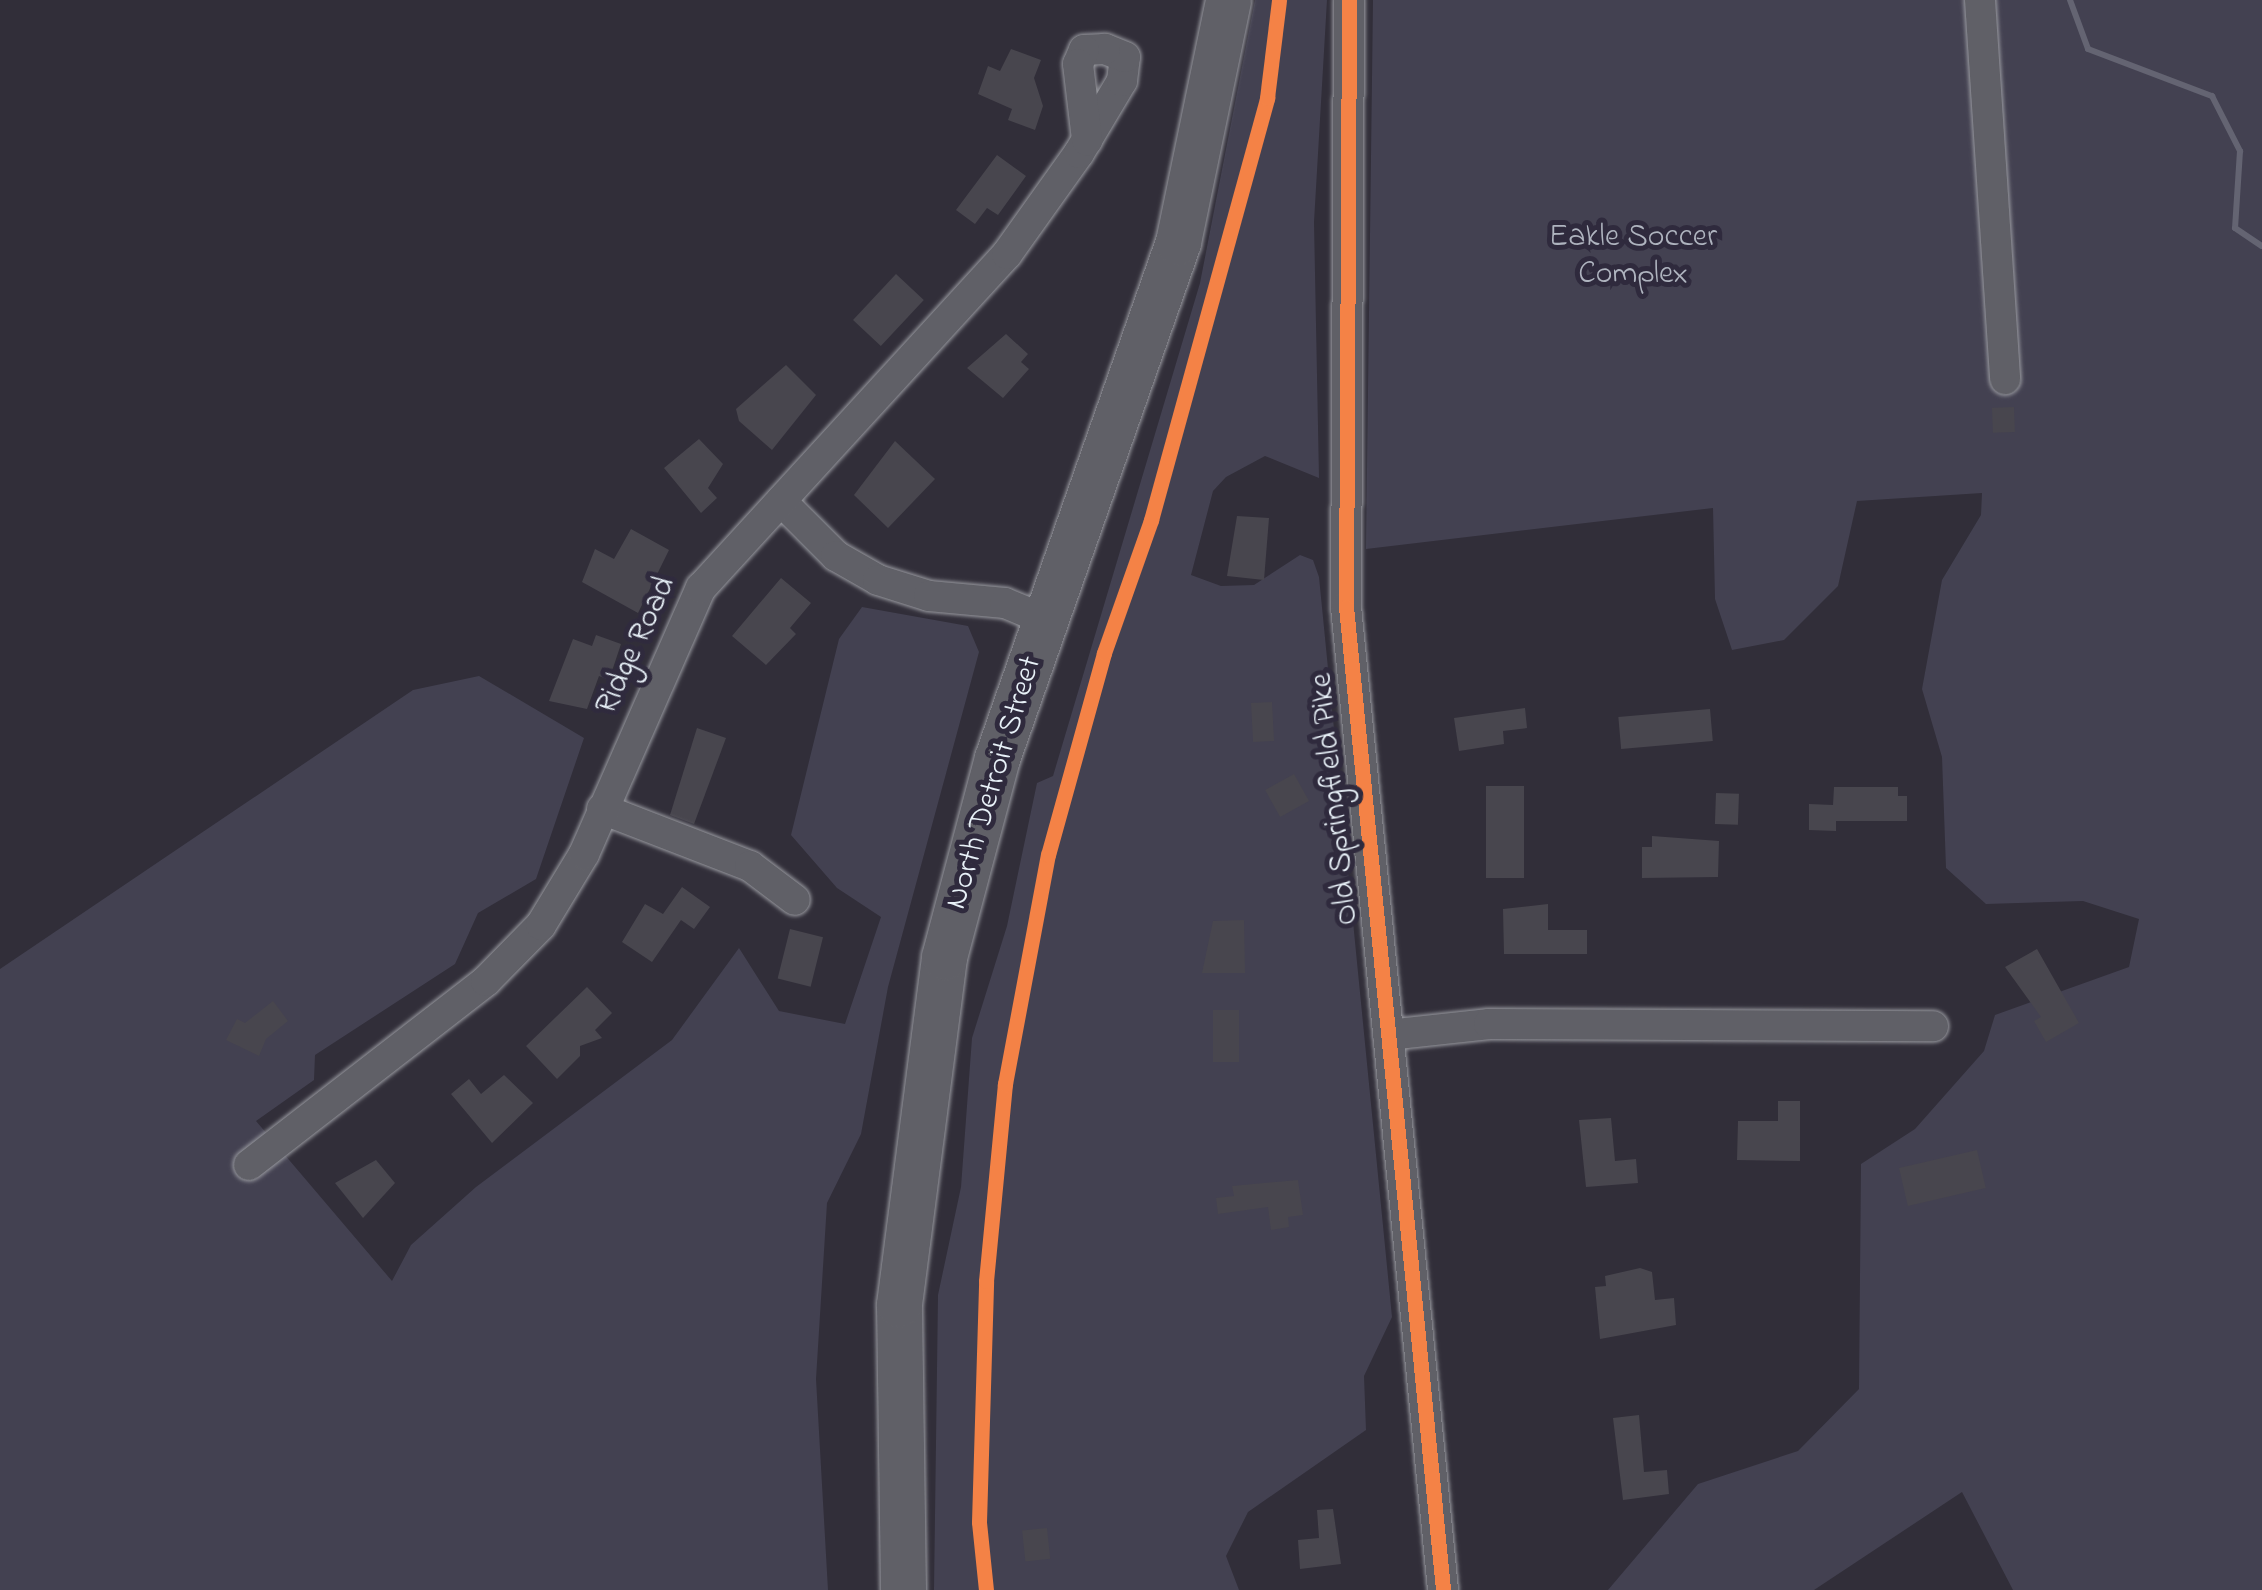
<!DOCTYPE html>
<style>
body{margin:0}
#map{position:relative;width:2262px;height:1590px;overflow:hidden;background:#312e39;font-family:"Indie Flower",sans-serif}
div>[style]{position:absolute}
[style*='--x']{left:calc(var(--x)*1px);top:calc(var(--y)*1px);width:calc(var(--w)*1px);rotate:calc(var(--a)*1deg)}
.green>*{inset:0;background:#434151}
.stream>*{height:6px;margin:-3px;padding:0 3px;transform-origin:3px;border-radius:3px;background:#646472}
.building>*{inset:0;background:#48464e;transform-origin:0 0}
.roads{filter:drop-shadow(0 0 2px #98999f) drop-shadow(0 0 2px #98999f)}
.minor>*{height:30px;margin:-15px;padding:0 15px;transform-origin:15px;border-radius:15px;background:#606067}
.highway>*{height:45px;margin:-22.5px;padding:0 22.5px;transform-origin:22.5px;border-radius:22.5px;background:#606067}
.cycleway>*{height:15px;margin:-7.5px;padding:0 7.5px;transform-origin:7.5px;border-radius:7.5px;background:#f48246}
span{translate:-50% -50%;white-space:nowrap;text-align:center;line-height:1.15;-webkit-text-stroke:10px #2f2a3d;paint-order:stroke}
.park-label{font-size:32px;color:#afb4bf}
.street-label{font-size:32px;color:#e8f1f8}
</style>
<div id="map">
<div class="green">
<div style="clip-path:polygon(1255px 0,1327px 0,1314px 222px,1319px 478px,1265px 456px,1226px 477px,1213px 491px,1191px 575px,1221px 586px,1254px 585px,1300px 555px,1313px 560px,1319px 577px,1392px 1317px,1364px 1376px,1366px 1430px,1248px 1512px,1226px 1556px,1239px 1590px,934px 1590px,938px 1295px,961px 1187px,972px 1038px,1007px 926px,1037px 783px,1053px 776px,1200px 283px)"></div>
<div style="clip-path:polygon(1373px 0,2262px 0,2262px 1590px,2013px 1590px,1962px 1492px,1814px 1590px,1608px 1590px,1698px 1484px,1798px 1451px,1859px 1389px,1861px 1164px,1915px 1129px,1984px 1051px,1995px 1015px,2129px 967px,2139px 919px,2083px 901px,1986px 904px,1946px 868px,1942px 757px,1922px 689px,1942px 580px,1981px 515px,1982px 493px,1857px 501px,1838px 586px,1784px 640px,1732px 650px,1715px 599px,1713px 508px,1366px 549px)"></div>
<div style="clip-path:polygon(862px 607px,968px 626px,979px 652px,888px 987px,861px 1134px,827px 1203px,816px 1379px,828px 1590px,0 1590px,0 969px,413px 690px,479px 676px,584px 738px,536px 879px,478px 913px,455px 964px,315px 1055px,314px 1080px,256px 1121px,392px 1281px,411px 1245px,476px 1187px,672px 1040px,739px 948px,779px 1011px,845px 1024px,881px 917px,837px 888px,791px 835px,839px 639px)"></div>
</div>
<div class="stream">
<div style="--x:2070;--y:0;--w:52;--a:69.8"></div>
<div style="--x:2088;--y:49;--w:133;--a:20.8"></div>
<div style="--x:2212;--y:96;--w:62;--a:63"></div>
<div style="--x:2240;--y:151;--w:77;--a:93.7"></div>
<div style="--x:2235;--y:228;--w:32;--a:34"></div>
</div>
<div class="building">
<div style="clip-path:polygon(1011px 49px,1041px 60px,1034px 78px,1043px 106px,1035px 130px,1008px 120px,1012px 109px,978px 94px,988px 66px,1000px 71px)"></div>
<div style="clip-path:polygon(997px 155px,1026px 176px,998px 215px,987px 208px,975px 224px,956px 210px)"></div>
<div style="left:896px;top:274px;width:38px;height:63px;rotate:43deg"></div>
<div style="clip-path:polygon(1006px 334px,1028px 354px,1021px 362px,1029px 369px,1003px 398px,967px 368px)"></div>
<div style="clip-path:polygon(786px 365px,816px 395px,772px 450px,739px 421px,736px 409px)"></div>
<div style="left:2014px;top:407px;width:25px;height:22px;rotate:88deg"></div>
<div style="clip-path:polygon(699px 439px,723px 464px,708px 488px,717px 498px,701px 513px,664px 468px)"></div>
<div style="clip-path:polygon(895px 441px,935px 479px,888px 528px,854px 495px)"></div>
<div style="clip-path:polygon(1237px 516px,1269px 518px,1264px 580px,1227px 576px)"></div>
<div style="clip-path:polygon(631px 529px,669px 550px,638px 613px,582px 582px,595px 549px,614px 559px)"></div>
<div style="clip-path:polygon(781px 578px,811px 603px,790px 628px,796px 634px,766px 665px,732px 636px)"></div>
<div style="clip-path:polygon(596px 635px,621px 644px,609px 680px,599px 676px,587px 709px,549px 701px,573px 639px,592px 646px)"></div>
<div style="left:1272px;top:702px;width:39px;height:21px;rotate:87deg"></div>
<div style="clip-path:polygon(1525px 708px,1527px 728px,1503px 731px,1504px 744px,1459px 751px,1454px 718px)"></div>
<div style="left:1710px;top:709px;width:32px;height:92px;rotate:85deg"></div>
<div style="clip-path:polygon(697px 728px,726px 738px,694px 824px,670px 815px)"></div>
<div style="left:1294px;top:774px;width:31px;height:33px;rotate:61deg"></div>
<div style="left:1486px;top:786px;width:38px;height:92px"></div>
<div style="clip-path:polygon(1834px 787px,1898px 787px,1898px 796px,1907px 796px,1907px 821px,1836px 821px,1836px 831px,1809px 830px,1809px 804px,1833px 805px)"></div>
<div style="left:1716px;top:793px;width:23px;height:31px;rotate:2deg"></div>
<div style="clip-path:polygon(1652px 836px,1719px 841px,1718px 877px,1642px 878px,1642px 847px,1652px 847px)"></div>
<div style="clip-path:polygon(682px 887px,710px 907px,694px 929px,681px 920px,652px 962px,622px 942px,645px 904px,663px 914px)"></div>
<div style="clip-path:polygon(1548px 904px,1548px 930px,1587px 930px,1587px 954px,1504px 954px,1503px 909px)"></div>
<div style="clip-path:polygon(1244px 920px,1245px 973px,1202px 973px,1213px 921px)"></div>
<div style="left:790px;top:929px;width:34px;height:51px;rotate:14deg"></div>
<div style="clip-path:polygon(2037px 949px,2079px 1023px,2046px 1042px,2034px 1021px,2041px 1017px,2005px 967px)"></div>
<div style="clip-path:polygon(587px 987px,612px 1013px,595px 1030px,602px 1038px,580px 1046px,580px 1056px,557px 1079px,526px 1046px)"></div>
<div style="clip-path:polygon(273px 1001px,288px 1021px,266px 1039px,259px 1056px,226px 1040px,237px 1019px,245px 1023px)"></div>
<div style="left:1213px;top:1010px;width:26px;height:52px"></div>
<div style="clip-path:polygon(504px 1075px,533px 1103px,492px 1143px,451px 1094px,469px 1079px,481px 1094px)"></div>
<div style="clip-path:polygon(1778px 1101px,1800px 1101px,1800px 1161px,1737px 1160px,1738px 1121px,1778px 1121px)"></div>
<div style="clip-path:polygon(1611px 1118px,1615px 1161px,1636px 1159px,1638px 1183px,1586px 1187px,1579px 1120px)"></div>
<div style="left:1977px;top:1150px;width:39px;height:80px;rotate:77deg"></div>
<div style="clip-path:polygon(376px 1160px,395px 1183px,363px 1218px,335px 1183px)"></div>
<div style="clip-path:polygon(1298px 1180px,1303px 1215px,1288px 1217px,1289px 1227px,1271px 1230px,1268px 1207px,1218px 1214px,1216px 1198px,1234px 1196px,1232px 1186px)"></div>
<div style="clip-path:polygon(1640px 1268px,1652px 1272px,1655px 1300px,1674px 1298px,1676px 1325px,1600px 1339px,1595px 1287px,1606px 1286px,1605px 1276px)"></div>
<div style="clip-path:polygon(1639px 1415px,1644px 1472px,1667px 1470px,1669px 1494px,1623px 1500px,1613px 1418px)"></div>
<div style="clip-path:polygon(1333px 1509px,1341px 1564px,1300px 1569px,1298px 1540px,1319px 1538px,1317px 1510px)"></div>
<div style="left:1047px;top:1528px;width:31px;height:25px;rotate:84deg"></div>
</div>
<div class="roads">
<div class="minor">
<div style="--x:1349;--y:0;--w:607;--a:90.28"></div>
<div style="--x:1346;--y:607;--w:988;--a:84.36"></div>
<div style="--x:1980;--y:0;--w:380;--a:86.2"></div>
<div style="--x:781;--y:501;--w:78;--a:45"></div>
<div style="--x:836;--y:556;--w:48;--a:29.7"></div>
<div style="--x:878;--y:580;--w:53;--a:17.4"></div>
<div style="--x:929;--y:596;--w:76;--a:5.3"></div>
<div style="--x:1005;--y:603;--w:44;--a:22.5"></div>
<div style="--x:602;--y:809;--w:159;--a:21.1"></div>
<div style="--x:750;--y:866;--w:56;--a:37.1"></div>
<div style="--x:1388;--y:1035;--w:102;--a:-6.2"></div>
<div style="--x:1489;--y:1024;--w:444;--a:0.3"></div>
<div style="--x:249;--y:1165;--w:300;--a:-37.8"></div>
<div style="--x:486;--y:981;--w:78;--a:-45.5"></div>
<div style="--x:541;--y:925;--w:83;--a:-58.8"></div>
<div style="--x:584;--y:854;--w:291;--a:-66.3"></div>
<div style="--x:701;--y:588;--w:453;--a:-47.5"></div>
<div style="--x:1007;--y:254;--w:124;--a:-54.5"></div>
<div style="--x:1079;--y:153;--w:84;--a:-59.2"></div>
<div style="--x:1122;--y:81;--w:24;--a:-83"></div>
<div style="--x:1125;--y:57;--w:22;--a:-158"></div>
<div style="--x:1105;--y:49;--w:21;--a:177"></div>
<div style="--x:1084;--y:50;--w:15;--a:113"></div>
<div style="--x:1078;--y:64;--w:77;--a:83.2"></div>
</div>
<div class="highway">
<div style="--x:903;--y:1590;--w:286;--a:-90.8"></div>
<div style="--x:899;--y:1304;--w:350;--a:-82.6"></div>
<div style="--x:944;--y:957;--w:206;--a:-75.1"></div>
<div style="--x:997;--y:758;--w:547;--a:-70.67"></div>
<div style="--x:1178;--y:242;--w:247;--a:-78.3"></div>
</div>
</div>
<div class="cycleway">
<div style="--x:1349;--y:0;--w:607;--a:90.28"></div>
<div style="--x:1346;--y:607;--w:988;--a:84.36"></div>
<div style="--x:986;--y:1590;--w:68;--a:-95.9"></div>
<div style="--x:979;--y:1522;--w:241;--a:-88.3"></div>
<div style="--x:986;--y:1281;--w:198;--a:-84.5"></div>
<div style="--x:1005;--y:1084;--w:233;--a:-79.4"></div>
<div style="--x:1048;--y:855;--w:210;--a:-74.5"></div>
<div style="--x:1104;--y:653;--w:141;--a:-70.5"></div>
<div style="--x:1151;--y:520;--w:438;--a:-74.6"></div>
<div style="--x:1267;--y:98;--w:99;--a:-83"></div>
</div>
<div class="park-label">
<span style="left:1633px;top:257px">Eakle Soccer<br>Complex</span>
</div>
<div class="street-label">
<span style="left:637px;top:646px;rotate:-65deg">Ridge Road</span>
<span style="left:995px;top:783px;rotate:-73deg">North Detroit Street</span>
<span style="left:1336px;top:799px;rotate:-96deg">Old Springfield Pike</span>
</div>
</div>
